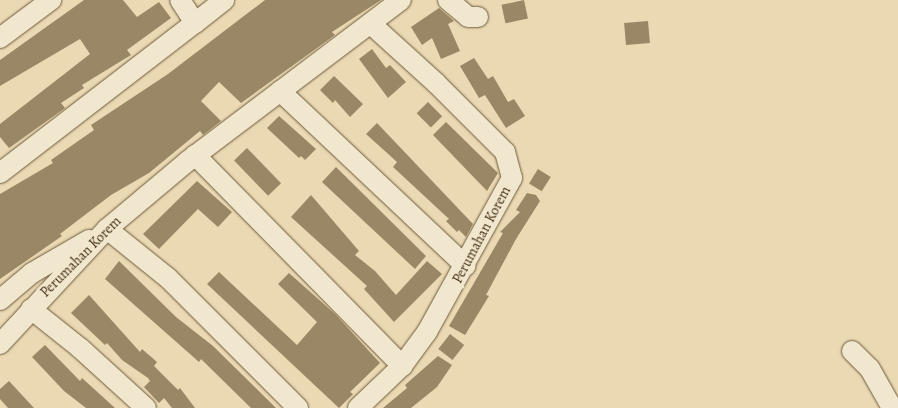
<!DOCTYPE html>
<style>
body{margin:0}
#map{position:relative;width:898px;height:408px;overflow:hidden;background:#ead9b3;font-family:Alegreya,serif}
div>[style]{position:absolute}
[style*='--x']{left:calc(var(--x)*1px);top:calc(var(--y)*1px);width:calc(var(--w)*1px);rotate:calc(var(--a)*1deg)}
.building>*{inset:0;background:#998766;transform-origin:0 0}
.roads{filter:drop-shadow(0 0 1px #6c593a) drop-shadow(0 0 1px #6c593a)}
.minor>*{height:20px;margin:-10px;padding:0 10px;transform-origin:10px;border-radius:10px;background:#f1e6ce}
span{translate:-50% -50%;white-space:nowrap;text-align:center;line-height:1.15;-webkit-text-stroke:5px #f1e6ce;paint-order:stroke}
.street-label{font-size:14px;color:#422e12}
</style>
<div id="map">
<div class="building">
<div style="clip-path:polygon(84px 0,123px 0,137px 17px,159px 2px,171px 18px,127px 50px,131px 55px,82px 85px,84px 88px,61px 103px,65px 108px,9px 148px,0 137px,0 124px,90px 54px,80px 39px,0 86px,0 60px)"></div>
<div style="clip-path:polygon(265px 0,381px 0,332px 32px,335px 35px,241px 103px,219px 82px,201px 101px,221px 121px,203px 135px,200px 131px,149px 173px,111px 195px,60px 234px,62px 236px,0 279px,0 194px,53px 163px,51px 160px,94px 130px,91px 125px,168px 74px)"></div>
<div style="left:524px;top:0;width:19px;height:23px;rotate:78deg"></div>
<div style="clip-path:polygon(439px 8px,454px 21px,448px 24px,460px 51px,441px 59px,432px 38px,422px 45px,411px 27px)"></div>
<div style="left:648px;top:21px;width:22px;height:24px;rotate:85deg"></div>
<div style="clip-path:polygon(372px 49px,386px 68px,390px 65px,406px 82px,388px 98px,359px 59px)"></div>
<div style="clip-path:polygon(474px 58px,488px 79px,493px 76px,508px 102px,514px 99px,525px 116px,506px 128px,485px 95px,479px 98px,460px 66px)"></div>
<div style="clip-path:polygon(334px 76px,363px 104px,350px 117px,335px 100px,333px 103px,320px 90px)"></div>
<div style="left:428px;top:102px;width:20px;height:16px;rotate:45deg"></div>
<div style="clip-path:polygon(279px 116px,316px 149px,305px 160px,301px 156px,299px 158px,267px 128px)"></div>
<div style="clip-path:polygon(446px 122px,498px 173px,487px 191px,433px 135px)"></div>
<div style="clip-path:polygon(377px 123px,473px 224px,466px 237px,459px 230px,457px 232px,446px 221px,449px 219px,393px 167px,397px 162px,366px 134px)"></div>
<div style="left:247px;top:148px;width:49px;height:18px;rotate:46deg"></div>
<div style="clip-path:polygon(336px 167px,426px 256px,415px 269px,322px 182px)"></div>
<div style="left:538px;top:169px;width:15px;height:17px;rotate:32deg"></div>
<div style="clip-path:polygon(197px 181px,232px 212px,218px 227px,198px 209px,159px 249px,143px 234px)"></div>
<div style="clip-path:polygon(527px 193px,536px 195px,540px 201px,516px 239px,486px 295px,489px 296px,465px 335px,449px 326px,503px 233px,500px 232px,520px 212px,516px 210px)"></div>
<div style="clip-path:polygon(311px 195px,359px 251px,355px 255px,375px 271px,396px 295px,427px 261px,442px 274px,394px 322px,364px 289px,367px 286px,291px 217px)"></div>
<div style="clip-path:polygon(119px 261px,176px 317px,213px 346px,276px 408px,251px 408px,201px 359px,199px 362px,105px 279px)"></div>
<div style="clip-path:polygon(219px 272px,297px 345px,317px 322px,278px 284px,289px 273px,335px 314px,380px 363px,350px 392px,353px 394px,339px 408px,207px 284px)"></div>
<div style="clip-path:polygon(89px 295px,140px 352px,142px 349px,157px 362px,154px 366px,178px 390px,180px 388px,195px 408px,172px 408px,164px 398px,159px 403px,144px 387px,150px 381px,148px 378px,122px 360px,107px 343px,105px 345px,71px 313px)"></div>
<div style="left:450px;top:334px;width:18px;height:19px;rotate:38deg"></div>
<div style="clip-path:polygon(45px 345px,80px 381px,82px 378px,115px 408px,86px 408px,64px 391px,32px 357px)"></div>
<div style="clip-path:polygon(438px 356px,452px 365px,437px 387px,411px 408px,383px 408px,407px 388px,405px 385px)"></div>
<div style="clip-path:polygon(9px 381px,34px 408px,8px 408px,0 399px,0 389px)"></div>
</div>
<div class="roads">
<div class="minor">
<div style="--x:448;--y:0;--w:26;--a:40"></div>
<div style="--x:468;--y:17;--w:10;--a:0"></div>
<div style="--x:195;--y:23;--w:37;--a:-38"></div>
<div style="--x:0;--y:38;--w:64;--a:-36.7"></div>
<div style="--x:280;--y:91;--w:255;--a:43.3"></div>
<div style="--x:195;--y:155;--w:296;--a:45.5"></div>
<div style="--x:0;--y:173;--w:246;--a:-37.6"></div>
<div style="--x:195;--y:23;--w:27;--a:-123"></div>
<div style="--x:107;--y:229;--w:78;--a:38.8"></div>
<div style="--x:168;--y:278;--w:184;--a:45"></div>
<div style="--x:0;--y:300;--w:42;--a:-40.2"></div>
<div style="--x:32;--y:273;--w:66;--a:-30.1"></div>
<div style="--x:31;--y:309;--w:63;--a:38.5"></div>
<div style="--x:80;--y:348;--w:89;--a:42.3"></div>
<div style="--x:0;--y:344;--w:157;--a:-47.1"></div>
<div style="--x:107;--y:229;--w:106;--a:-40"></div>
<div style="--x:188;--y:161;--w:267;--a:-37.1"></div>
<div style="--x:852;--y:351;--w:25;--a:45"></div>
<div style="--x:870;--y:369;--w:45;--a:60.6"></div>
<div style="--x:358;--y:408;--w:61;--a:-43.7"></div>
<div style="--x:402;--y:366;--w:42;--a:-53.7"></div>
<div style="--x:427;--y:332;--w:176;--a:-61.1"></div>
<div style="--x:512;--y:178;--w:27;--a:-105"></div>
<div style="--x:505;--y:152;--w:98;--a:-135"></div>
<div style="--x:436;--y:83;--w:86;--a:-137.8"></div>
</div>
</div>
<div class="street-label">
<span style="left:482px;top:235px;rotate:-62deg">Perumahan Korem</span>
<span style="left:81px;top:257px;rotate:-45deg">Perumahan Korem</span>
</div>
</div>
